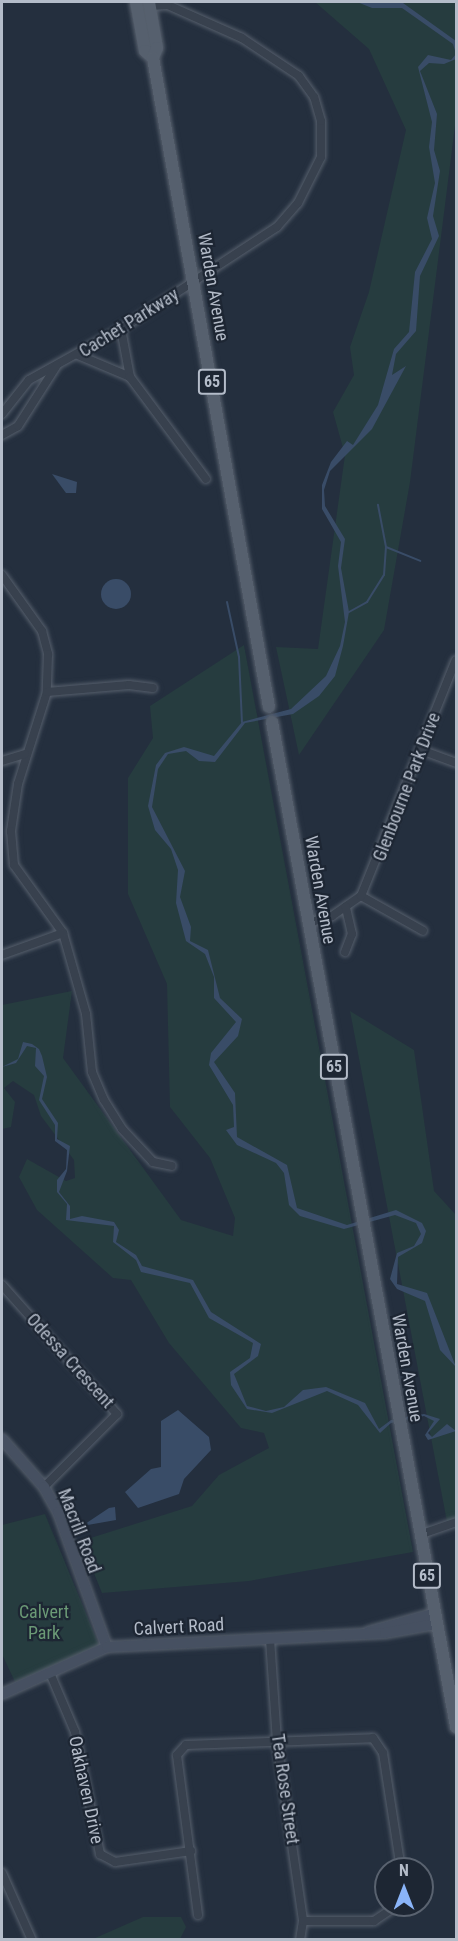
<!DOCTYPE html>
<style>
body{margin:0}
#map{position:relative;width:458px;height:1941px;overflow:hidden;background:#242f3e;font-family:"Roboto Condensed",sans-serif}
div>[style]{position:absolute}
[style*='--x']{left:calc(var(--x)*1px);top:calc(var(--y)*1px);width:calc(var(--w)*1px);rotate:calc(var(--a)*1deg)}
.green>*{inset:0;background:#263c3f}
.water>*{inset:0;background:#394c67}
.round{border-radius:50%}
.stream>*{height:2px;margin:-1px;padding:0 1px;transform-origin:1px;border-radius:1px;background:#394c67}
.roads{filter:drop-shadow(0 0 2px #565f6c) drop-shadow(0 0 2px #565f6c)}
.street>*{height:8px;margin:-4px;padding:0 4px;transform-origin:4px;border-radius:4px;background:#38414e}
.secondary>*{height:10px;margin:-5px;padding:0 5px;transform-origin:5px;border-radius:5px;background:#465061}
.primary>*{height:12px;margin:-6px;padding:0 6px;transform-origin:6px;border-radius:6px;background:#56606e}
span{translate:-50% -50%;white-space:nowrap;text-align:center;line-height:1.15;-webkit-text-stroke:4.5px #1d2633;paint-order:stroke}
.shield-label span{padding:2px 4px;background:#1d2633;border:2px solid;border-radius:4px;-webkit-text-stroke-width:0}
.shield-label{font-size:16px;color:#b4bcc9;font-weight:700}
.street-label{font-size:18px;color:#b4bcc9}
.park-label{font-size:18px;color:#6b9a76}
.frame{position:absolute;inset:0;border:3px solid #b4bcc9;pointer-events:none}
.north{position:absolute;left:374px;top:1857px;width:60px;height:60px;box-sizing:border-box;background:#1d2633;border:2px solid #59626f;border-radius:50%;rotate:0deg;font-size:16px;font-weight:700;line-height:24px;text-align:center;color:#b4bcc9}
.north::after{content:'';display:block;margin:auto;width:21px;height:27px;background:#8ab4f8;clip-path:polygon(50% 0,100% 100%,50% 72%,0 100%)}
</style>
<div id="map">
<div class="green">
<div style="clip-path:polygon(315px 2px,456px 2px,456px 118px,410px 482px,384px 630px,299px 755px,276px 647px,318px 649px,345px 455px,333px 412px,354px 375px,350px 347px,369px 292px,406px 130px,369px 49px)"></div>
<div style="clip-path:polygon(244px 645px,413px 1552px,249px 1581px,102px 1593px,81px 1541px,192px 1506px,219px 1475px,269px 1448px,264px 1433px,241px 1428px,169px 1343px,131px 1280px,113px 1278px,37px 1210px,19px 1177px,27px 1159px,66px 1181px,75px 1178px,74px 1160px,41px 1116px,34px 1095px,13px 1081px,4px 1088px,15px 1102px,11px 1127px,2px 1129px,2px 1005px,72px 991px,63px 1058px,181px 1220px,233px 1236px,235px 1218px,210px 1158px,170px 1107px,167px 984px,128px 894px,128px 778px,153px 738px,150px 706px)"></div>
<div style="clip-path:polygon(350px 1011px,414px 1050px,434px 1191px,456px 1215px,456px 1524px,448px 1527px)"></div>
<div style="clip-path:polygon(45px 1514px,99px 1645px,15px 1682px,2px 1654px,2px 1525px)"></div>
<div style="clip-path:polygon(143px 1917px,181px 1917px,186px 1927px,180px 1939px,93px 1939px)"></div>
</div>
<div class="water">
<div style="clip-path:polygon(357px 2px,403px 3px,456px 41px,456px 59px,444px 64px,429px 63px,420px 71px,437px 114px,434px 150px,440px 171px,433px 216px,439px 236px,420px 276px,416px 331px,396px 354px,392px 375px,406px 366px,372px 429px,330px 471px,324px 490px,325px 506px,345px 539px,341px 568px,349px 612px,343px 646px,335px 676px,319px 696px,293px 714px,245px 723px,215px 762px,199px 761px,186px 751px,168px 754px,158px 769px,152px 807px,185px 871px,180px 897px,191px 927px,190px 941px,208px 950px,220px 998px,242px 1019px,238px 1036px,214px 1062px,235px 1093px,237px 1137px,287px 1165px,297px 1208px,347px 1225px,396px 1210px,422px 1223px,426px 1231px,422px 1243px,398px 1257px,397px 1284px,427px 1293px,456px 1367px,440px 1350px,425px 1301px,397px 1289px,390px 1279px,397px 1253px,414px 1246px,421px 1234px,416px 1223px,395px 1215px,344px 1229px,300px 1216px,289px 1205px,284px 1173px,276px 1163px,237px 1145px,226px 1130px,234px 1127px,233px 1105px,209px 1065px,211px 1053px,236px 1022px,214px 998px,214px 977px,205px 954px,186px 941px,176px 903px,178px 870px,171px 849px,155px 830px,148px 806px,156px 765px,165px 753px,184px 747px,214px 756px,242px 722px,291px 709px,326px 676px,340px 646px,345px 622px,338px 566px,341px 542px,322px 509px,322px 485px,331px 462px,347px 441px,353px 445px,378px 405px,394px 349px,409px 332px,415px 272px,432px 239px,427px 218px,435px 183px,429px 147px,432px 122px,418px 67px,428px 55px,451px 60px,456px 54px,453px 44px,402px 8px,372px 8px)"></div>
<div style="clip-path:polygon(52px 474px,77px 482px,76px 493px,66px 493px)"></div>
<div class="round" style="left:101px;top:579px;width:30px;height:30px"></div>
<div style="clip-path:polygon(23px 1042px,32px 1044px,39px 1049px,42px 1056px,47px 1077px,42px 1099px,58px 1123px,57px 1139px,70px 1146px,67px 1171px,59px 1192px,70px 1206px,70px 1219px,82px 1216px,114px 1222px,119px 1230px,116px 1242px,136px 1255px,142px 1266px,193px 1280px,211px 1312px,261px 1344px,258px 1356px,234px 1374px,247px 1406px,266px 1411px,284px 1407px,303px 1390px,326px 1387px,365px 1403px,379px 1429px,391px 1420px,424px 1414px,440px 1419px,428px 1433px,432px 1437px,447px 1424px,456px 1431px,428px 1440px,425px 1435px,434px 1421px,424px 1416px,391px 1423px,380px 1433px,358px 1405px,327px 1391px,272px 1413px,247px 1409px,231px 1385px,230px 1372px,250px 1358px,253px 1343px,209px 1318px,190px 1283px,141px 1272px,136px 1260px,113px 1242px,114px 1226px,66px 1220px,67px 1204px,57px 1192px,57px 1180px,66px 1169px,67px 1150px,55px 1141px,55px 1125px,39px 1100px,44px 1076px,35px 1066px,36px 1048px,27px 1046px,16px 1063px,2px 1067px,18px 1059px)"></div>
<div style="clip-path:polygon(178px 1410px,209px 1437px,211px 1450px,184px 1479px,179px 1494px,138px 1508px,125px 1492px,151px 1469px,161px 1467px,161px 1421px)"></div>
<div style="clip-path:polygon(115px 1507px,116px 1520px,82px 1526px,109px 1508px)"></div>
</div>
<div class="stream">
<div style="--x:386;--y:547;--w:37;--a:22"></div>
<div style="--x:227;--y:602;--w:56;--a:77.7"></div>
<div style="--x:239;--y:657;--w:65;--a:87.4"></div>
<div style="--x:349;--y:612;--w:21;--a:-29"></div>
<div style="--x:367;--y:602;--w:32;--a:-58"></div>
<div style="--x:384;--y:575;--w:28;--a:-86"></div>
<div style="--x:386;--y:547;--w:43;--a:-100.8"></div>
</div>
<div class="roads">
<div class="street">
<div style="--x:78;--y:355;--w:56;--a:22.9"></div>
<div style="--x:130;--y:377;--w:49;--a:-100.6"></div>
<div style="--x:130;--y:377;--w:127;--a:53.3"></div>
<div style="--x:2;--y:414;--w:43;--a:-51.5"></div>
<div style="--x:29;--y:380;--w:105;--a:-29"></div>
<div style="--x:121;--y:329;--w:186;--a:-33.2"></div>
<div style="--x:277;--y:227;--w:32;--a:-49"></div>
<div style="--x:298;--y:203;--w:51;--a:-63.4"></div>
<div style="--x:321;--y:157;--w:36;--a:-90"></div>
<div style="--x:321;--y:121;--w:25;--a:-106"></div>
<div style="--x:314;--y:97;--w:26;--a:-126"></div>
<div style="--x:299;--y:76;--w:69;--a:-146.3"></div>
<div style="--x:242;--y:38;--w:81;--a:-156"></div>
<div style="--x:168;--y:5;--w:19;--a:177"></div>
<div style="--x:2;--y:435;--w:18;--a:-29"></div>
<div style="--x:18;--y:426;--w:72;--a:-57.4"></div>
<div style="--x:2;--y:575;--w:69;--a:54.5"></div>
<div style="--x:42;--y:631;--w:24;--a:75"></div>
<div style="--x:48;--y:654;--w:38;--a:92"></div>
<div style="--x:47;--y:692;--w:96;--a:107.5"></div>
<div style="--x:18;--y:784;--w:48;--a:98.5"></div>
<div style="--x:11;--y:831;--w:34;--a:85"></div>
<div style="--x:14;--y:865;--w:84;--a:54.2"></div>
<div style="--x:63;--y:933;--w:84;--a:74.1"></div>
<div style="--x:86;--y:1014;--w:58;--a:84.1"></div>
<div style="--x:92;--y:1072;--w:30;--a:67"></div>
<div style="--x:104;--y:1100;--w:34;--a:58"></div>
<div style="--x:122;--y:1129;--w:45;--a:46.8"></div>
<div style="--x:153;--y:1162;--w:19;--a:12"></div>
<div style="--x:47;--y:692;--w:82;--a:-4.9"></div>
<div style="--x:129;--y:685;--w:24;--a:7"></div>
<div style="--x:421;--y:750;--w:37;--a:20"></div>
<div style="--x:2;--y:761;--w:24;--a:-17"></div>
<div style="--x:361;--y:896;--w:71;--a:29.4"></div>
<div style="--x:308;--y:923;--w:25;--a:-16"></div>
<div style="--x:332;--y:916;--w:35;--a:-35"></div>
<div style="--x:361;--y:896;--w:254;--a:-68.1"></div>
<div style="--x:345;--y:952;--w:19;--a:-69"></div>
<div style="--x:352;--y:934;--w:28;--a:-103"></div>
<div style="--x:2;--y:955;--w:65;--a:-19.8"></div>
<div style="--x:2;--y:1285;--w:173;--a:48.3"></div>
<div style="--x:117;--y:1414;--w:103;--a:135"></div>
<div style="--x:419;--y:1535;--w:39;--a:-19"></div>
<div style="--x:270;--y:1639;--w:103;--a:86.1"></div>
<div style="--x:277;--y:1742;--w:181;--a:81.7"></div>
<div style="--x:303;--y:1921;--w:19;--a:99"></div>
<div style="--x:50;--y:1673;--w:64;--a:67"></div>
<div style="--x:75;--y:1732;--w:125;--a:78.4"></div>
<div style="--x:100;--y:1854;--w:17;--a:28"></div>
<div style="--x:115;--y:1862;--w:77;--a:-8.2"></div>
<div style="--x:2;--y:1873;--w:73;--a:65.9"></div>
<div style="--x:198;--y:1915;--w:161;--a:-97.5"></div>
<div style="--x:177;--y:1755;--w:13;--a:-48"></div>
<div style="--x:186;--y:1745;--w:187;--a:-2.1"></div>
<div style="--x:373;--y:1738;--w:18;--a:56"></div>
<div style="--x:383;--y:1753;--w:117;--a:81.2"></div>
<div style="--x:303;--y:1921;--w:71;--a:0"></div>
<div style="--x:374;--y:1921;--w:29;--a:-34"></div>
</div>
<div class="secondary">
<div style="--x:2;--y:1439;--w:64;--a:48.8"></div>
<div style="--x:44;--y:1487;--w:29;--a:61"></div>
<div style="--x:58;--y:1512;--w:144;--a:70.1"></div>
<div style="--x:368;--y:1632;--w:67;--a:-15.5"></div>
<div style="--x:2;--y:1694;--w:115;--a:-24.1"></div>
<div style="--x:107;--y:1647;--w:278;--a:-2.9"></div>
<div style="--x:385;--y:1633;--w:51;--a:-10.2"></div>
</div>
<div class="primary">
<div style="--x:136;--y:2;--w:50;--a:79.6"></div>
<div style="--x:145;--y:51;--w:11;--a:41"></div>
<div style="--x:149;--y:2;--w:47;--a:80.1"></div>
<div style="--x:157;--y:48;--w:11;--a:112"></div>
<div style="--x:153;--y:58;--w:659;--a:79.87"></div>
<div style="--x:272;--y:722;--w:1022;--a:79.62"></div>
</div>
</div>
<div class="shield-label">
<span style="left:212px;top:382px">65</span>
<span style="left:334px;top:1067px">65</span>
<span style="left:427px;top:1576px">65</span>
</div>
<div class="street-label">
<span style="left:213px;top:287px;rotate:80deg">Warden Avenue</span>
<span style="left:129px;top:323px;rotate:-32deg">Cachet Parkway</span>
<span style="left:407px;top:787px;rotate:-69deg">Glenbourne Park Drive</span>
<span style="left:320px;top:890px;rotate:80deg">Warden Avenue</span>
<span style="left:70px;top:1361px;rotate:48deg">Odessa Crescent</span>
<span style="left:407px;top:1368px;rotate:80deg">Warden Avenue</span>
<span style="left:79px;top:1531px;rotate:69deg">Macrill Road</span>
<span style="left:179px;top:1627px;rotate:-3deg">Calvert Road</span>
<span style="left:285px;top:1789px;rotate:82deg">Tea Rose Street</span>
<span style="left:86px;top:1790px;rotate:78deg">Oakhaven Drive</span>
</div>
<div class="park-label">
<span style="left:44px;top:1623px">Calvert<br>Park</span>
</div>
<div class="frame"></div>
<div class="north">N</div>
</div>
